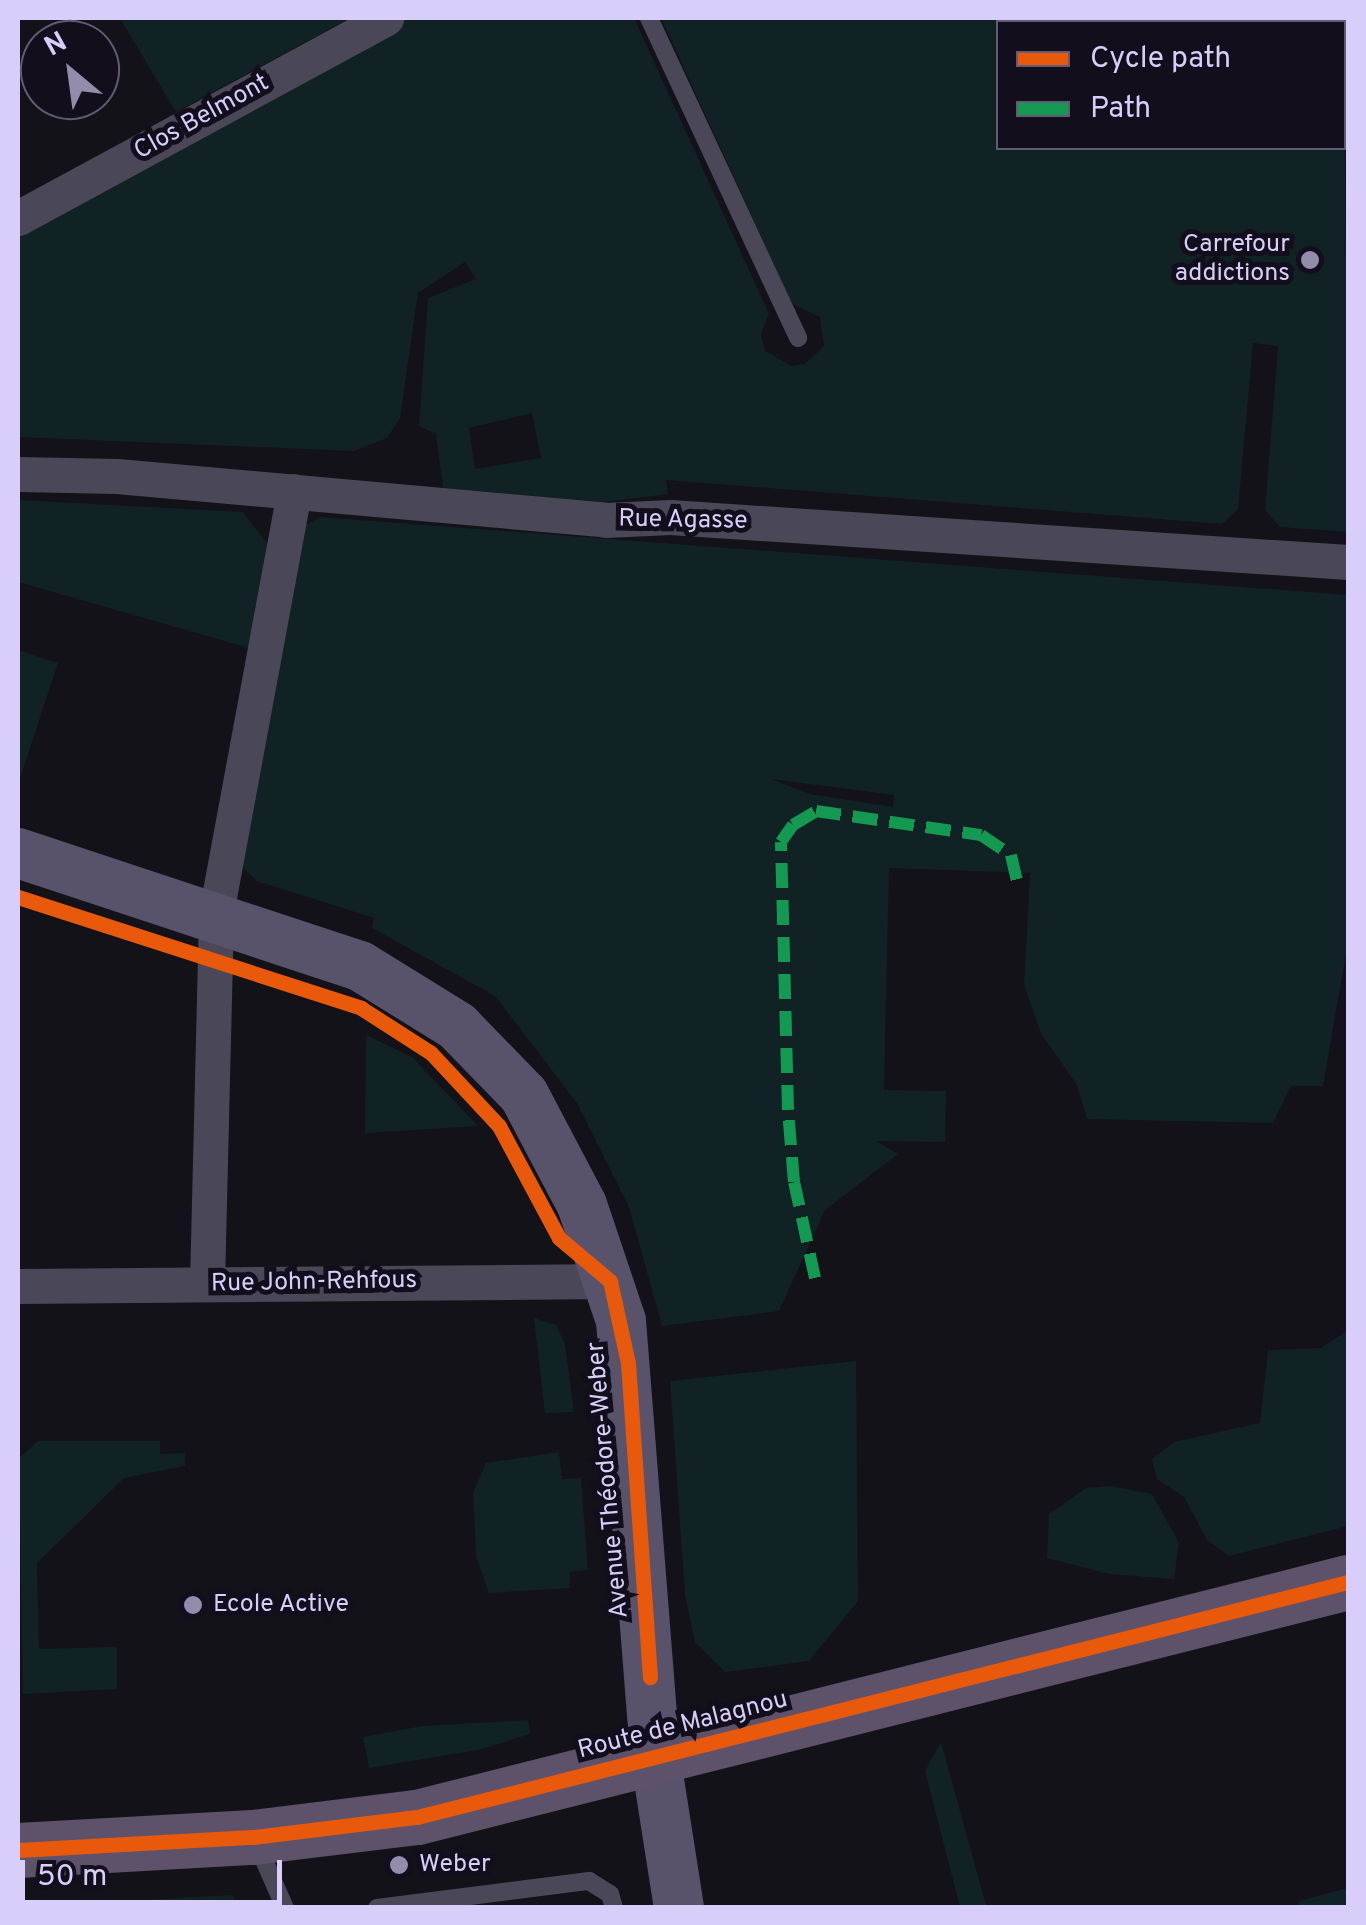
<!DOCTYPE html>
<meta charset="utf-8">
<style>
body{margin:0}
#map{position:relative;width:1366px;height:1925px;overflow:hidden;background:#131218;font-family:Overpass,sans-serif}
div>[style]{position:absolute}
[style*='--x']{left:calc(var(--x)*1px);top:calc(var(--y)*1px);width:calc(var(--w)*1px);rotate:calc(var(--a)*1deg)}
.green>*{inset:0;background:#112224}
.lane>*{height:18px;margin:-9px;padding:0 9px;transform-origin:9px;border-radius:9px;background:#4a4759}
.street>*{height:35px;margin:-17.5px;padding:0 17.5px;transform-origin:17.5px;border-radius:17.5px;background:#4a4759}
.secondary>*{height:50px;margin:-25px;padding:0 25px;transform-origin:25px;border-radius:25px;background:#58536b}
.primary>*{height:55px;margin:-27.5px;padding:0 27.5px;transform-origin:27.5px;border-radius:27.5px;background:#5e516a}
.quiet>*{height:12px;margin-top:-6px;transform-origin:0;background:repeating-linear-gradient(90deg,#139951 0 25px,transparent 0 37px)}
.cycleway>*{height:15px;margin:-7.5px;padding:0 7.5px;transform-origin:7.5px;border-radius:7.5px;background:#e8590c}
.dots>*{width:28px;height:28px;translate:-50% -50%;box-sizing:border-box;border:5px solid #120e1c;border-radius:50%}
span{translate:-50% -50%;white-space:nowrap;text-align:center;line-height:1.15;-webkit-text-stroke:10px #120e1c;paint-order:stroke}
.street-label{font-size:25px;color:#d9cefa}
.poi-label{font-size:25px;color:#d9cefa}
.right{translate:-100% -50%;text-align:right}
.left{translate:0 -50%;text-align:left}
.frame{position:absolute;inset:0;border:20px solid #d9cefa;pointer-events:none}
.legend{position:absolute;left:996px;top:20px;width:350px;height:130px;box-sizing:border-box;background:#120e1c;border:2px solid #625b75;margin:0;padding:12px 18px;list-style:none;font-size:30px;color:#d9cefa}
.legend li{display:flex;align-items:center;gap:20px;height:50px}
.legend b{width:50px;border:2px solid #625b75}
.north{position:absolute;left:20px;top:20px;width:100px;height:100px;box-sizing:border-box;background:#120e1c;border:2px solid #625b75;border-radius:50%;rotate:331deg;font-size:28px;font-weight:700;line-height:40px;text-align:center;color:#d9cefa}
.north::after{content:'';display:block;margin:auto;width:35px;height:45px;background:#948cab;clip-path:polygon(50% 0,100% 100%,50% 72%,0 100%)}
.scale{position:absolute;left:20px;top:1860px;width:262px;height:45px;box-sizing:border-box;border:5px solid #d9cefa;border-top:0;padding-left:12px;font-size:30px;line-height:35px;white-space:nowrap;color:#d9cefa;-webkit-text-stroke:8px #120e1c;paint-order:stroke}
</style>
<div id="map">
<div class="green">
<div style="clip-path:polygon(120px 18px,350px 18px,176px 112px)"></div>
<div style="clip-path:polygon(evenodd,404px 18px,634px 18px,769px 314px,761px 334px,765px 351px,791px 366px,805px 364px,824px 346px,820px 317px,792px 304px,661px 18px,1328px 18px,1331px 22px,998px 22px,998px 148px,1344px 148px,1344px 41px,1348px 532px,1280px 527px,1265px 510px,1278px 346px,1253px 343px,1238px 509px,1222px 524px,666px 480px,668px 494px,604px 502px,443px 488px,436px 434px,419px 426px,428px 298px,476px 279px,465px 262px,418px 293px,400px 418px,387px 438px,353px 451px,18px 437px,18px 228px,404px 18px,532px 413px,541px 458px,475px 469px,469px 428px,532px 413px)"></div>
<div style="clip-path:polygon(18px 500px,243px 512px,269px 546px,249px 648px,18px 582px)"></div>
<div style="clip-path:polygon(evenodd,320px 517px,1348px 595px,1348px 942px,1323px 1086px,1291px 1086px,1273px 1123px,1087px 1119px,1077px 1085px,1041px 1033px,1024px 985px,1030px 873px,889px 868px,884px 1090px,946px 1091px,945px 1142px,876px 1141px,898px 1154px,825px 1210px,779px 1311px,662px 1326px,629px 1207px,577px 1103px,495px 996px,372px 928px,374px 918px,257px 881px,242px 867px,302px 527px,320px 517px,771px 779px,894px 795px,893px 807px,810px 794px,771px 779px)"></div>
<div style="clip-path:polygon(18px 650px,58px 663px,18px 784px)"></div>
<div style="clip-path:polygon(366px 1035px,412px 1057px,478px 1126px,365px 1133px)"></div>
<div style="clip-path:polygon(534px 1318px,556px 1325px,565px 1344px,574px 1412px,545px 1413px)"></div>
<div style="clip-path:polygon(1348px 1330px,1348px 1526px,1229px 1556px,1207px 1540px,1184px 1497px,1157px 1479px,1152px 1459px,1174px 1442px,1260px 1423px,1268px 1350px,1321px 1348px)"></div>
<div style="clip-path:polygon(856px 1361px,858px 1601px,809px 1661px,725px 1672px,695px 1642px,685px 1595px,670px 1381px)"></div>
<div style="clip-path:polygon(38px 1441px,160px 1441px,160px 1454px,185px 1453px,185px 1466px,124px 1478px,37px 1563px,39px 1649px,117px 1647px,117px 1689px,23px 1694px,19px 1458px)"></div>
<div style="clip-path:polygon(559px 1452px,562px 1479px,581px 1478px,588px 1570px,570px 1572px,570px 1588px,489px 1593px,476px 1557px,473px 1493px,486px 1463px)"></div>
<div style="clip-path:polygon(1111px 1486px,1152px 1494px,1179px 1543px,1174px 1579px,1109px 1574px,1047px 1558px,1049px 1514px,1086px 1488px)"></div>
<div style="clip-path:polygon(528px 1720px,530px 1734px,478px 1750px,369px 1768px,363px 1737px,422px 1726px)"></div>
<div style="clip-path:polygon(941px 1742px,984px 1898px,987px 1907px,960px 1907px,925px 1771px)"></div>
<div style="clip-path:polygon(1348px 1888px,1348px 1907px,1299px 1907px,1298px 1901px)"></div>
<div style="clip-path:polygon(233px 1895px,236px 1907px,18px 1907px)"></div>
</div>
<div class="lane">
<div style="--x:649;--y:18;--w:353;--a:65"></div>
<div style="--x:256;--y:1842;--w:72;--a:66.3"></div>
<div style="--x:377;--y:1908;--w:214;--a:-7.3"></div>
<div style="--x:589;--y:1881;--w:25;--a:32"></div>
<div style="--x:610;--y:1894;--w:15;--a:74"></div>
</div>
<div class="street">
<div style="--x:18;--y:218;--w:419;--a:-28.5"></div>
<div style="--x:18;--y:474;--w:99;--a:1.2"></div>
<div style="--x:117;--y:476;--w:491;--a:5.1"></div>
<div style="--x:606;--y:520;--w:64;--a:-2.7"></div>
<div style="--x:670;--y:517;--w:679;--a:3.8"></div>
<div style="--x:207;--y:1284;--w:371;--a:-88.6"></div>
<div style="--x:216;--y:913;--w:429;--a:-79.5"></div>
<div style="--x:18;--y:1286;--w:592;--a:-0.48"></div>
</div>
<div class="secondary">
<div style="--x:18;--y:853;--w:360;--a:18.3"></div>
<div style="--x:360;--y:966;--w:114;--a:31.7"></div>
<div style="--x:457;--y:1026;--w:96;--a:45.8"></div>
<div style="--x:524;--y:1095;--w:124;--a:62.2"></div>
<div style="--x:582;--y:1205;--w:122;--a:71.4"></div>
<div style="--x:621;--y:1321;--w:441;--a:85.5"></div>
<div style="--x:656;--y:1761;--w:149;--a:81.1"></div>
</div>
<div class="primary">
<div style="--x:18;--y:1850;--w:235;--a:-3.2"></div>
<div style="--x:253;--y:1837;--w:165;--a:-7"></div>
<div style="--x:417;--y:1817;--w:960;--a:-14.17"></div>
</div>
<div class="quiet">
<div style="--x:815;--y:1278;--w:98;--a:-102.3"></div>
<div style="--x:794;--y:1182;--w:72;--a:-94.8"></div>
<div style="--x:788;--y:1110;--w:268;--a:-91.5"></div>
<div style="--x:781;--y:842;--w:21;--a:-55"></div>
<div style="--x:793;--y:825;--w:27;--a:-31"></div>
<div style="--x:816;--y:811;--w:167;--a:8.3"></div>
<div style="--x:981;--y:835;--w:36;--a:34"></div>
<div style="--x:1011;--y:855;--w:26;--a:77"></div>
</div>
<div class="cycleway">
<div style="--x:18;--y:897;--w:361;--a:17.9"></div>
<div style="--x:361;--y:1008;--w:83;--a:32.7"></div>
<div style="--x:431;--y:1053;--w:100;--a:47"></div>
<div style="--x:499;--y:1126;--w:127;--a:61.8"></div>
<div style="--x:559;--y:1238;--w:67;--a:40.1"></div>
<div style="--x:610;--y:1281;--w:84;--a:77.6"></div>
<div style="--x:628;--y:1363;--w:315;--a:86"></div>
<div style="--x:18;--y:1850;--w:235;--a:-3.2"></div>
<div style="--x:253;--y:1837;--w:165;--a:-7"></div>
<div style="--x:417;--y:1817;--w:960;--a:-14.17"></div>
</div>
<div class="dots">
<div style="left:1310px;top:260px;background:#948cab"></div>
<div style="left:193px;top:1605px;background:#948cab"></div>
<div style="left:399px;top:1865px;background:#948cab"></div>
</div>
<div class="street-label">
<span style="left:202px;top:118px;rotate:-29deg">Clos Belmont</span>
<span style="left:683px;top:521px;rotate:1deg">Rue Agasse</span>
<span style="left:314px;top:1283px;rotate:-1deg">Rue John-Rehfous</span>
<span style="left:609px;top:1480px;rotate:-95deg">Avenue Théodore-Weber</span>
<span style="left:683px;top:1726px;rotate:-14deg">Route de Malagnou</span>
</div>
<div class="poi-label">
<span class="right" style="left:1290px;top:260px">Carrefour<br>addictions</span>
<span class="left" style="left:213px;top:1605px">Ecole Active</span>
<span class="left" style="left:419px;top:1865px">Weber</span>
</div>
<div class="frame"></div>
<ul class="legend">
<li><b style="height:12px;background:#e8590c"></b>Cycle path</li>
<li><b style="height:12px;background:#139951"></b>Path</li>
</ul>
<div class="north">N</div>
<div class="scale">50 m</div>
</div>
